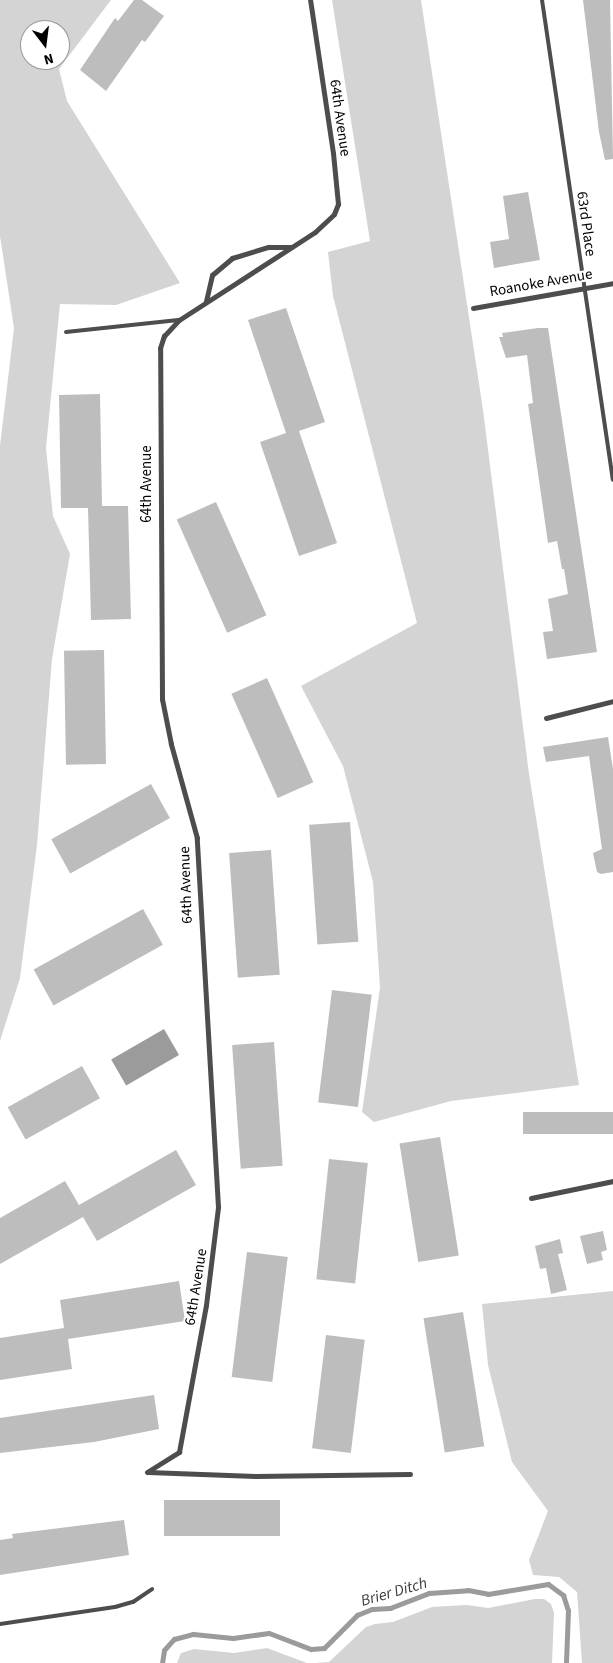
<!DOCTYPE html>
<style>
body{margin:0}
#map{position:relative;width:613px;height:1663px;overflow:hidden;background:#fff;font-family:"Source Sans 3",sans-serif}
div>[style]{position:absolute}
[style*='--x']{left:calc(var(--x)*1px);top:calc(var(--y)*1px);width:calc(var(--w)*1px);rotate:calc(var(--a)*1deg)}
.green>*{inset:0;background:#d4d4d4}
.water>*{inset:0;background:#9b9b9b;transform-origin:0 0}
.stream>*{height:5px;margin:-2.5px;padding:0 2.5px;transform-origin:2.5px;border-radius:2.5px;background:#9b9b9b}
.building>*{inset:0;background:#bdbdbd;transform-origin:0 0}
.service>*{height:4px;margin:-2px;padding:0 2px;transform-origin:2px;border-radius:2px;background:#4d4d4d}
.minor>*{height:5px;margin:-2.5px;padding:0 2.5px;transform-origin:2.5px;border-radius:2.5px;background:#4d4d4d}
span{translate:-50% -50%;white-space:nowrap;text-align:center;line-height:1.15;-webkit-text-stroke:4px #fff;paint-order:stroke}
.street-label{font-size:15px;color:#000}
.water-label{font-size:16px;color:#3c3c3c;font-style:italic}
.north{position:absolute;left:20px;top:20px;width:50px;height:50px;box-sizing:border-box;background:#fff;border:1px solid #999;border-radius:50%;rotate:165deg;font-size:14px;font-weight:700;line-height:20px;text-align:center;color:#000}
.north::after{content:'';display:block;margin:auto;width:18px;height:22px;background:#000;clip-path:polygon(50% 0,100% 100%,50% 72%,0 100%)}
</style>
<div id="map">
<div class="green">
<div style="clip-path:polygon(evenodd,0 0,111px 0,59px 69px,67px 101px,180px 283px,116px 305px,60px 304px,46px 448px,53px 516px,70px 554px,52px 659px,37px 845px,20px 978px,0 1041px,0 446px,14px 328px,0 236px,0 0,30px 30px,60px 30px,60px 60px,30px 60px,30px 30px)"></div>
<div style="clip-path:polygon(332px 0,421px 0,483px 410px,529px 774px,579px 1085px,451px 1101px,374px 1122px,362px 1112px,380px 988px,373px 882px,343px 766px,301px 686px,417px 623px,333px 296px,328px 252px,370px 241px)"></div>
<div style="clip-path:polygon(613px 1291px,613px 1663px,582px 1663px,577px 1592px,559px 1577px,533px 1575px,529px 1560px,548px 1511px,512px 1462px,488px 1365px,482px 1304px)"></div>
<div style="clip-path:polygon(535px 1599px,544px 1599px,551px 1604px,554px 1613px,552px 1663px,315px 1663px,329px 1662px,366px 1627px,375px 1624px,393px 1622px,432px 1607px,467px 1605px,488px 1608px)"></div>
<div style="clip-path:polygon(267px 1648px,307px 1663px,177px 1663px,181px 1653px,194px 1649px,234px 1653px)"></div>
</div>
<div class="water">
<div style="left:164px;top:1029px;width:30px;height:61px;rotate:60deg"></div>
</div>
<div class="stream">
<div style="--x:162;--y:1663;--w:13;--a:-81"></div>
<div style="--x:164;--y:1650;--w:15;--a:-48"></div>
<div style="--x:174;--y:1639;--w:20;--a:-15"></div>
<div style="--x:193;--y:1634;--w:40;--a:5.7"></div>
<div style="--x:233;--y:1638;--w:36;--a:-8"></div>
<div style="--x:269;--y:1633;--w:45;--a:20.9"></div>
<div style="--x:311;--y:1649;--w:13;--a:-4"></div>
<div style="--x:324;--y:1648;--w:47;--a:-45"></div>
<div style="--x:357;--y:1615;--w:16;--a:-22"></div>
<div style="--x:372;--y:1609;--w:18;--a:-3"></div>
<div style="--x:390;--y:1608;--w:42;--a:-21"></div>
<div style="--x:429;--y:1593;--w:39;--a:-4"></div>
<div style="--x:468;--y:1590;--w:20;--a:11"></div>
<div style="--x:488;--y:1594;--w:61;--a:-9.5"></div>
<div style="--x:548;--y:1584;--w:19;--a:36"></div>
<div style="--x:563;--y:1595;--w:16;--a:72"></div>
<div style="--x:568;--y:1610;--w:53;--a:92.2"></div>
</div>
<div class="building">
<div style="clip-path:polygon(134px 0,142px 0,164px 16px,145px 42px,142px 40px,106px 91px,80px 70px,115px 18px,118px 21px)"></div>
<div style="clip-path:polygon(583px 0,610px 0,613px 159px,605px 160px,599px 132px)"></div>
<div style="clip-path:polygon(528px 192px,540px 260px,494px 268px,490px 242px,509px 239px,503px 196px)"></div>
<div style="clip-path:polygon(286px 308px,325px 422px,299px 431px,337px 543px,299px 556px,260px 442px,286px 433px,248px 320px)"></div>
<div style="clip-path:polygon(538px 328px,548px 328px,597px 652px,547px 659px,543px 632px,553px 631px,548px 599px,568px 594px,564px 569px,562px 569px,557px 541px,548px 543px,528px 404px,533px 403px,527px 355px,506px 358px,499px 337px,503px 337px,502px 333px)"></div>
<div style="clip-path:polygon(100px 394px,102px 506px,128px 506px,131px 619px,91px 620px,88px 508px,61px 508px,59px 395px)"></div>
<div style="left:216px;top:502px;width:124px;height:43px;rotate:66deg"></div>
<div style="left:104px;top:650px;width:114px;height:40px;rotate:89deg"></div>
<div style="left:267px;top:678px;width:114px;height:39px;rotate:66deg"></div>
<div style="clip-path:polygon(608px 737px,613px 769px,613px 872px,601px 874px,597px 872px,593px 853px,602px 849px,589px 756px,546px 762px,543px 747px)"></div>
<div style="left:151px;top:784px;width:39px;height:114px;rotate:61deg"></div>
<div style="left:350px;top:822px;width:120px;height:41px;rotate:86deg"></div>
<div style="left:271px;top:850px;width:125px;height:42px;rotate:86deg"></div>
<div style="left:143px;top:909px;width:41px;height:125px;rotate:61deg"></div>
<div style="left:332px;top:990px;width:40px;height:113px;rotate:7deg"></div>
<div style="left:274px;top:1042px;width:124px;height:42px;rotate:86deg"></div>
<div style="left:82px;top:1066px;width:37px;height:85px;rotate:61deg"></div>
<div style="left:613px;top:1112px;width:22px;height:90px;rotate:90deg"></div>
<div style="left:440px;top:1137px;width:120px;height:41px;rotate:81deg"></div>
<div style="clip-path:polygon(176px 1150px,196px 1185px,97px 1241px,83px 1217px,0 1264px,0 1218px,65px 1181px,79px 1205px)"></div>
<div style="left:329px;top:1159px;width:39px;height:121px;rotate:6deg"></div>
<div style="clip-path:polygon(603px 1231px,607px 1250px,601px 1252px,603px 1260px,587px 1264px,580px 1236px)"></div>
<div style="clip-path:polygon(560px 1239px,563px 1253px,558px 1254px,567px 1290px,551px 1294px,546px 1268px,540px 1269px,535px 1246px)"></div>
<div style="left:247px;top:1252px;width:41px;height:126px;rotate:7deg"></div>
<div style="clip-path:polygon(179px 1281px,185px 1321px,68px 1339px,72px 1369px,0 1380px,0 1338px,64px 1328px,60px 1300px)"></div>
<div style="left:463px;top:1312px;width:136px;height:40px;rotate:81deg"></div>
<div style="left:326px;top:1335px;width:39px;height:114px;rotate:7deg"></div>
<div style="clip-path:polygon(154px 1395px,159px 1429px,94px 1442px,0 1453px,0 1418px)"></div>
<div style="left:164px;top:1500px;width:116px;height:36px"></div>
<div style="clip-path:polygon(124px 1520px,129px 1555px,0 1575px,0 1540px,13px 1538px,12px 1534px)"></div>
</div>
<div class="service">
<div style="--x:542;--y:0;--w:485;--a:81.6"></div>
<div style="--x:66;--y:332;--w:113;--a:-6.1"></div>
<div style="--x:0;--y:1624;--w:116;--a:-8.4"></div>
<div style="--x:115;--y:1607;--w:19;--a:-16"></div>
<div style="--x:133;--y:1602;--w:23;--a:-34"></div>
</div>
<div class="minor">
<div style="--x:206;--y:301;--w:27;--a:-77"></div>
<div style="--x:212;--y:275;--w:26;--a:-40"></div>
<div style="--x:232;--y:258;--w:38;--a:-17"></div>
<div style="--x:268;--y:247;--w:23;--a:0"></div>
<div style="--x:473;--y:308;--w:142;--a:-10.1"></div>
<div style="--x:546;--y:718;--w:69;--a:-14.2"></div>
<div style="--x:531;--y:1198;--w:84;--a:-11.7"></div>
<div style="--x:147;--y:1472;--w:38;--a:-32"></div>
<div style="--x:179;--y:1452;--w:149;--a:-79.6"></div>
<div style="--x:206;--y:1305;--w:99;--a:-83"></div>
<div style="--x:218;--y:1207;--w:370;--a:-93.3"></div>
<div style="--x:197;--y:838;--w:98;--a:-105.5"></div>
<div style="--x:171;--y:744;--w:46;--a:-101.3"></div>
<div style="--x:162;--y:699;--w:351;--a:-90.3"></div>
<div style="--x:160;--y:348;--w:13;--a:-72"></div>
<div style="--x:164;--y:336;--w:22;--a:-47"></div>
<div style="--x:179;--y:320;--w:162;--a:-32.9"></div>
<div style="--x:315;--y:232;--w:26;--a:-43"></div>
<div style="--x:334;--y:214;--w:11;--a:-68"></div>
<div style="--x:338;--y:204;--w:51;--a:-95.6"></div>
<div style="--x:333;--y:153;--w:155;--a:-98.5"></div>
<div style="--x:148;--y:1472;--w:107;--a:2.1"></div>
<div style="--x:255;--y:1476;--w:155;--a:-0.7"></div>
</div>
<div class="street-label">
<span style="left:340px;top:118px;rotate:82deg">64th Avenue</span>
<span style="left:586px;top:224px;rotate:82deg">63rd Place</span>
<span style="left:541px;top:283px;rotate:-10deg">Roanoke Avenue</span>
<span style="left:147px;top:484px;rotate:-90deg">64th Avenue</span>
<span style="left:186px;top:885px;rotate:-92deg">64th Avenue</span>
<span style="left:196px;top:1287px;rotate:-81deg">64th Avenue</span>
</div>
<div class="water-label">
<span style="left:394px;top:1592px;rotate:-16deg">Brier Ditch</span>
</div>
<div class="north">N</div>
</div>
